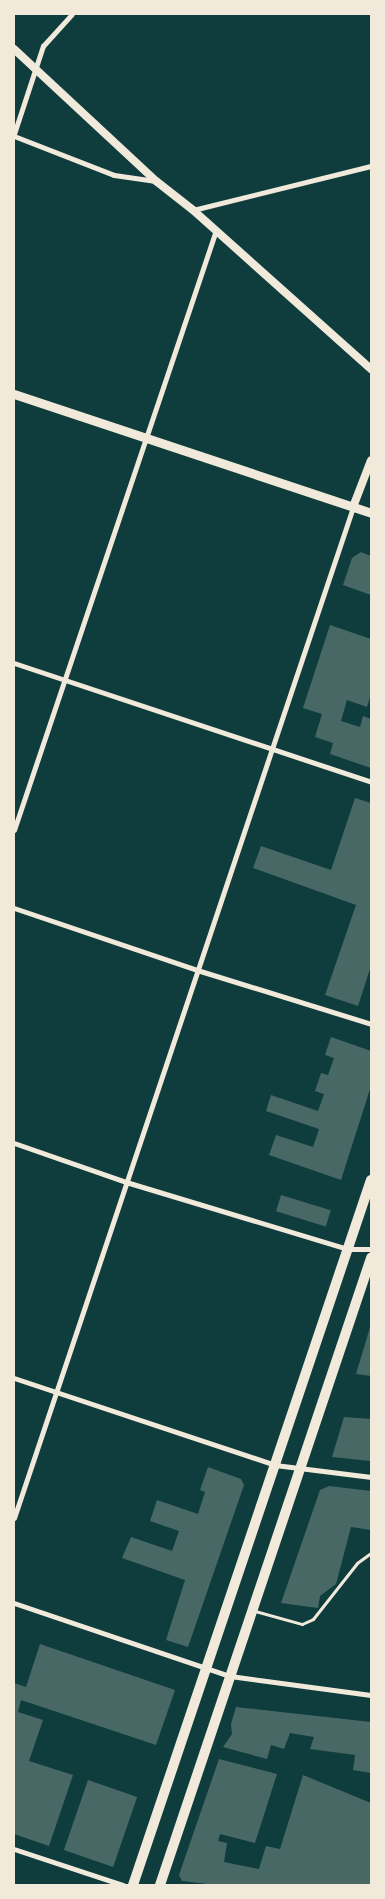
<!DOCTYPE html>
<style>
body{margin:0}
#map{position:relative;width:385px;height:1899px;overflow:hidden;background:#0f3d3e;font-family:"Alegreya Sans",sans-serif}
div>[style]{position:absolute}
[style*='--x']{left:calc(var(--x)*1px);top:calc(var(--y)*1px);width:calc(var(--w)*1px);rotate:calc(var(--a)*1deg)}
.building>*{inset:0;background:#486865;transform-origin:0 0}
.service>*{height:3px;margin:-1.5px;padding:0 1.5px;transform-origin:1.5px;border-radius:1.5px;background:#f1e9da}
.minor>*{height:5px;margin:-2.5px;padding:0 2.5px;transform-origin:2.5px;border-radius:2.5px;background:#f1e9da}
.tertiary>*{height:8px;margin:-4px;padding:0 4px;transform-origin:4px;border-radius:4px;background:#f1e9da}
.secondary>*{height:9px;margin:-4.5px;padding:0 4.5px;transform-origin:4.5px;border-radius:4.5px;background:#f1e9da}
.primary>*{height:10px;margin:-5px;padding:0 5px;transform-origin:5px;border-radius:5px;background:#f1e9da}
span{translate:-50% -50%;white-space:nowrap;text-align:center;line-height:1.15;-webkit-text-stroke:4px #f1e9da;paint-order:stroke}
.frame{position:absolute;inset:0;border:15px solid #f1e9da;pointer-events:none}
</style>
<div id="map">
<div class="building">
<div style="clip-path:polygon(361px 552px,371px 556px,371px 595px,343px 585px,352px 558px)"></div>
<div style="clip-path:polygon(330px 625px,371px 639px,371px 694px,367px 707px,347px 700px,341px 721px,360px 727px,363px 716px,371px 719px,371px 768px,330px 754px,333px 743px,315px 737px,322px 714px,303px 708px)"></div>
<div style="clip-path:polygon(355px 798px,371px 803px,371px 966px,358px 1006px,325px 995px,356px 905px,253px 868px,261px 846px,331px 870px)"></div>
<div style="clip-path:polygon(331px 1037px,371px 1051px,371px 1086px,341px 1180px,269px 1155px,276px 1135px,313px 1147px,319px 1129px,266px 1111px,271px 1095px,318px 1111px,324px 1094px,315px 1091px,321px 1073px,328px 1075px,334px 1058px,325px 1055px)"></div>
<div style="left:281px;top:1195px;width:52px;height:17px;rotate:17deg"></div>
<div style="clip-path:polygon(371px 1324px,371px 1376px,356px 1374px)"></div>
<div style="clip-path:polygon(344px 1417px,371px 1419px,371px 1461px,332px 1457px)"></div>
<div style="clip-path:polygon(208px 1467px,241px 1479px,244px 1485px,188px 1647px,166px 1640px,185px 1580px,122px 1558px,131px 1537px,172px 1551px,179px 1531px,150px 1521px,157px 1500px,198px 1514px,205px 1492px,200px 1490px)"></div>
<div style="clip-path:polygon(329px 1486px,371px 1491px,371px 1530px,351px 1527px,336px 1584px,320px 1596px,318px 1608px,281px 1603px,320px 1490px)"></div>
<div style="clip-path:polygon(40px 1644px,175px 1690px,156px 1745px,21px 1700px,18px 1712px,43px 1720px,29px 1761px,73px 1775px,49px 1846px,14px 1834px,14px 1683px,26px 1687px)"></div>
<div style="clip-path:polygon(236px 1707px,371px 1722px,371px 1773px,353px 1770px,355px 1755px,310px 1749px,314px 1737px,290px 1733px,284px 1749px,271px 1745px,267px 1759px,223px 1747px,232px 1734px,231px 1724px)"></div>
<div style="clip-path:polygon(219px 1759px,277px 1774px,255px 1843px,220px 1834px,218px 1841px,227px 1843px,224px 1862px,259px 1869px,266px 1846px,280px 1849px,303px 1775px,371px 1803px,371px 1885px,216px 1885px,182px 1881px,179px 1875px)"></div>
<div style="left:88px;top:1780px;width:52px;height:74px;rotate:19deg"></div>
</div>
<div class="service">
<div style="--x:255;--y:1611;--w:49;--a:15.5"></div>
<div style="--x:302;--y:1624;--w:12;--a:-24"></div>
<div style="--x:313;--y:1619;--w:71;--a:-51.8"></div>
<div style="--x:357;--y:1563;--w:17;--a:-36"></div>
</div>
<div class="minor">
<div style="--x:14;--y:134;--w:93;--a:-71.8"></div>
<div style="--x:43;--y:46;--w:43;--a:-47.8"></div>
<div style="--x:14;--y:136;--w:107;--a:21.3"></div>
<div style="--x:114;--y:175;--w:42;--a:8.1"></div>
<div style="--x:193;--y:210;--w:183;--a:-13.9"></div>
<div style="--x:14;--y:663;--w:376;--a:18.4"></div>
<div style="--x:14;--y:830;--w:633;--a:-71.39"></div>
<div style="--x:14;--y:908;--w:193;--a:18.7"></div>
<div style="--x:197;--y:970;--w:182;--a:17.2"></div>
<div style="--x:14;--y:1143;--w:119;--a:19.2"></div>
<div style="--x:126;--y:1182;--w:232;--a:16.8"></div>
<div style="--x:348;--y:1249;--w:23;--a:0"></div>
<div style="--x:14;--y:1378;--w:275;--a:18.4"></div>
<div style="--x:275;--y:1465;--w:97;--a:7.1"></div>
<div style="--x:14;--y:1518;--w:1066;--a:-71.46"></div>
<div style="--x:14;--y:1603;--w:228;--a:18.7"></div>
<div style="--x:230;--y:1676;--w:142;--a:7.7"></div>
<div style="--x:14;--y:1849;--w:115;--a:18.3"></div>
</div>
<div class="tertiary">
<div style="--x:14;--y:49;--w:194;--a:42.9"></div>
<div style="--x:156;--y:181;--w:47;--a:38.1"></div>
<div style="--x:193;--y:210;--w:239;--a:41.8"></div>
<div style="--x:353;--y:507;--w:50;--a:-69"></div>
</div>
<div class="secondary">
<div style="--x:14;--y:394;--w:376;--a:18.4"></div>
</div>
<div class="primary">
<div style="--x:133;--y:1885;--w:744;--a:-71.35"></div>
<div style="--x:160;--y:1885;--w:662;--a:-71.4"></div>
</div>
<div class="frame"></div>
</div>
